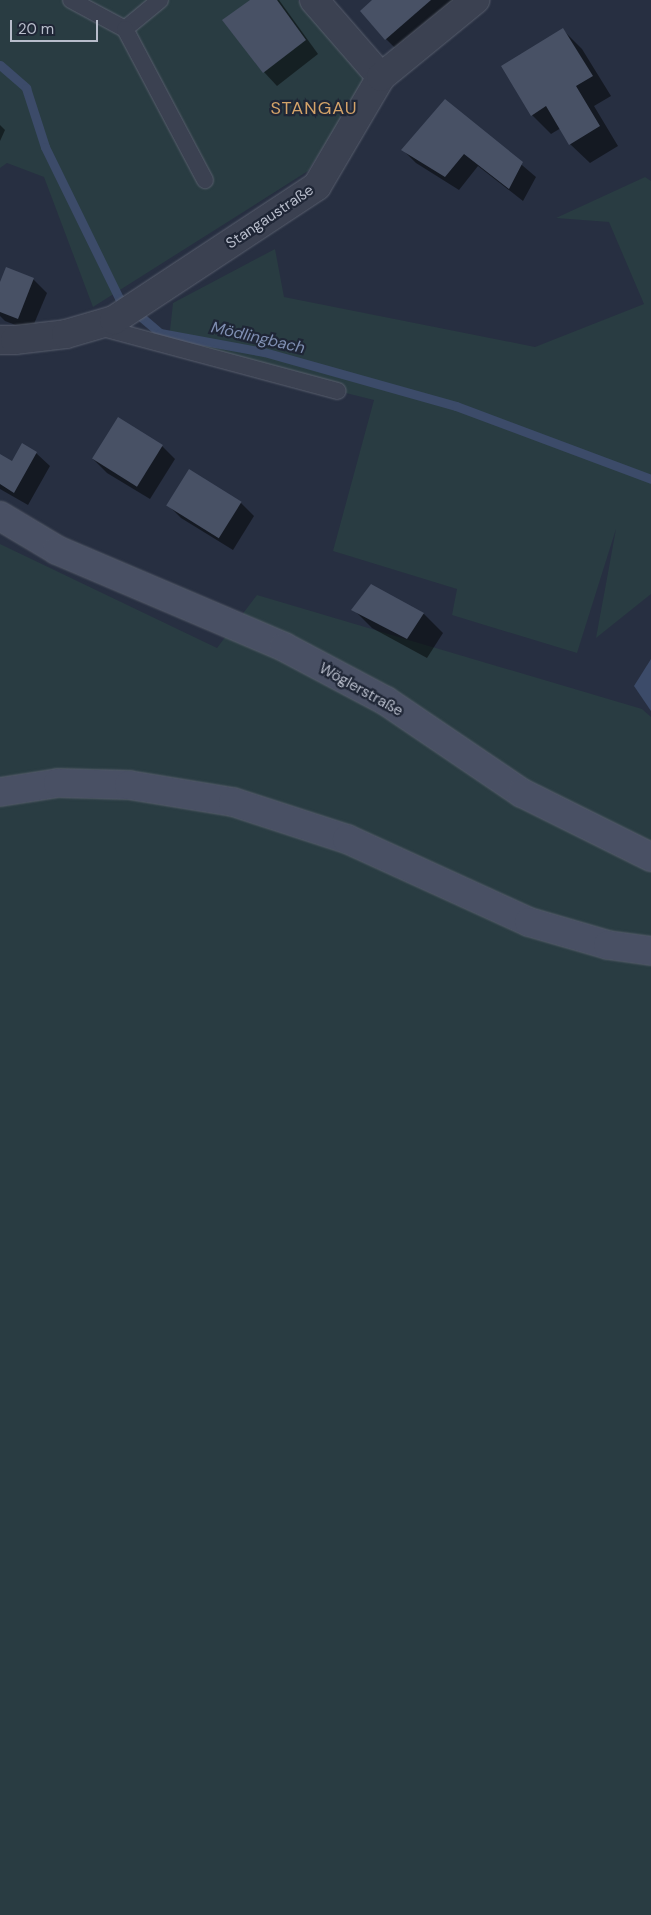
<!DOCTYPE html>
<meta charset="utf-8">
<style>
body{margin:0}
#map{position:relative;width:651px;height:1915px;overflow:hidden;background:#272f41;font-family:"DM Sans",sans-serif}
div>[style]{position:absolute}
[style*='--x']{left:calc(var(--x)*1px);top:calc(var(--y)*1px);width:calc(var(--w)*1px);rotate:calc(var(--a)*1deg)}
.green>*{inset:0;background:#293c42}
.water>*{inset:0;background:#3c4b69}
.shadow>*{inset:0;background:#0007}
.stream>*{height:9px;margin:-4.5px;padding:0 4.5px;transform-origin:4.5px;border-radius:4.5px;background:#3c4b69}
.building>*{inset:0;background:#485165;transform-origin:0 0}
.roads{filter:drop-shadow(0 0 1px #595f6e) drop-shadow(0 0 1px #595f6e)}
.service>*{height:16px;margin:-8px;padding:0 8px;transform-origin:8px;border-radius:8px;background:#3b4151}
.minor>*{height:28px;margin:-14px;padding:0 14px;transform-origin:14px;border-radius:14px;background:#3b4151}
.secondary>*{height:28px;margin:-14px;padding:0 14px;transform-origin:14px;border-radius:14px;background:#495064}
span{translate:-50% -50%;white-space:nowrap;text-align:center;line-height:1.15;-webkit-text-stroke:4.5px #1f2636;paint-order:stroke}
.street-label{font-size:15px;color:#b8bdcb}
.water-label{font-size:16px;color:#7f8fb2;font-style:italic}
.quarter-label{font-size:18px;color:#d4a369;letter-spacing:1px}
.scale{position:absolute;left:10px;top:20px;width:88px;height:22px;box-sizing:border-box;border:2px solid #b8bdcb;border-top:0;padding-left:6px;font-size:15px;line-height:18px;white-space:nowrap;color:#b8bdcb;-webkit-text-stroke:4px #1f2636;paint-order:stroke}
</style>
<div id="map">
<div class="green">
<div style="clip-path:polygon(0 0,298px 0,366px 80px,308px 171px,93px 307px,44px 177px,7px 163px,0 168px)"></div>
<div style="clip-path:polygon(645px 177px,651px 181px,651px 594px,596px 638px,616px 529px,577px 653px,452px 615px,457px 589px,333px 551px,374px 400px,168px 349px,173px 303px,275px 249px,284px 297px,535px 347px,644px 304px,609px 222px,556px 218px)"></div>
<div style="clip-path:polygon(0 544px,217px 648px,257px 595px,642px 709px,651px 717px,651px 1915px,0 1915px)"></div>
</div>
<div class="water">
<div style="clip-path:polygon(651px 659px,651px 711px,634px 686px)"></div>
</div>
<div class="shadow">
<div style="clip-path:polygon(253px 0,279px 0,318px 54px,277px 86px,264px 72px)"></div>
<div style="clip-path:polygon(374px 0,471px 0,405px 58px,386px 39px)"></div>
<div style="clip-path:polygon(563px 30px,582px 49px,611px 96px,594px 106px,618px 146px,590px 163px,570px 144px,561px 128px,551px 134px,532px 115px)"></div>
<div style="clip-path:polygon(445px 100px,536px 177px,523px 201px,478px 166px,459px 190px,416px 163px,403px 150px)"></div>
<div style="clip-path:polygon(0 125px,5px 130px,0 141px)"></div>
<div style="clip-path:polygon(33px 279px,47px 293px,31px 331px,5px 321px,0 316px,0 285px)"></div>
<div style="clip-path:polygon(162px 446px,175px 459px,150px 499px,107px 473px,93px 459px)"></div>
<div style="clip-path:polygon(36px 453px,50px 466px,28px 505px,0 489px,0 455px,13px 463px)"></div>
<div style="clip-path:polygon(189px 471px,241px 503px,254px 516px,233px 550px,181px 518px,168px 505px)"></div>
<div style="clip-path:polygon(371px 585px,424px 614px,443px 633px,427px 658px,372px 628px,353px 609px)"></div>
</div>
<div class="stream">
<div style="--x:0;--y:65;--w:35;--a:41"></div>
<div style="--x:26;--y:88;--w:62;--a:72.1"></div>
<div style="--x:45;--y:147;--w:168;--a:63.9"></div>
<div style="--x:119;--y:298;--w:54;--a:40.5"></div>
<div style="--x:160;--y:333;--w:106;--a:10.4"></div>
<div style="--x:264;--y:352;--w:199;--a:15.7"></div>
<div style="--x:456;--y:406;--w:208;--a:20.5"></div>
</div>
<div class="building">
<div style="clip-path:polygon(250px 0,277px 0,306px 40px,263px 73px,222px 20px)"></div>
<div style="clip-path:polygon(372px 0,431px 0,385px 40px,360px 11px)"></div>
<div style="clip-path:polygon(563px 28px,593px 76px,576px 86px,600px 126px,569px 145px,546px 106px,531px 116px,501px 66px)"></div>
<div style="clip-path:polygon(445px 99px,523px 162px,509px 189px,464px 154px,445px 177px,401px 150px)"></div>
<div style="clip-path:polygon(6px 267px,34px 278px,18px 319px,0 312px,0 282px)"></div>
<div style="left:118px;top:417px;width:53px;height:49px;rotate:32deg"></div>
<div style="clip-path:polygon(22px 443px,37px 452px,14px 493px,0 484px,0 454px,12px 461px)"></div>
<div style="left:189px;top:469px;width:62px;height:43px;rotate:32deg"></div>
<div style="clip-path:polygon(371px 584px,424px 613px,407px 639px,351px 610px)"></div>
</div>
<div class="roads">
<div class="service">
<div style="--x:71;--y:0;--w:61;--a:28.2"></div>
<div style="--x:160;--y:0;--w:45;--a:140.4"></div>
<div style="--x:125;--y:29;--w:171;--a:62.1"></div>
<div style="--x:99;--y:327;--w:247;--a:15"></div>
</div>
<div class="minor">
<div style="--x:314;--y:0;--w:102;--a:49"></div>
<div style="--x:0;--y:340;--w:15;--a:0"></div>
<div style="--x:15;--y:340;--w:51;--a:-6.7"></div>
<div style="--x:66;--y:334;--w:50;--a:-16.3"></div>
<div style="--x:114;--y:320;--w:243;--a:-33.4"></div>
<div style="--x:317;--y:186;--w:126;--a:-59.6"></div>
<div style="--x:381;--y:77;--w:122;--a:-39.3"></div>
</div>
<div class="secondary">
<div style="--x:0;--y:516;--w:66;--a:30.8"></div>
<div style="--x:57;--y:550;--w:247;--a:23.1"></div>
<div style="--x:284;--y:647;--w:115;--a:27.9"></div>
<div style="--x:386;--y:701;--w:164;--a:34.1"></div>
<div style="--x:522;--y:793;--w:144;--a:26.4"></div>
<div style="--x:0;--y:792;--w:59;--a:-8.8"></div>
<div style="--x:58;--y:783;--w:71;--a:1.6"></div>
<div style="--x:129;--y:785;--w:105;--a:9.3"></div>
<div style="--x:233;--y:802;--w:120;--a:18"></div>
<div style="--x:347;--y:839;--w:200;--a:24.5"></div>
<div style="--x:529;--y:922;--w:82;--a:16.2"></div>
<div style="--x:608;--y:945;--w:43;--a:7.9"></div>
</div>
</div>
<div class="street-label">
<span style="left:270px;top:217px;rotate:-34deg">Stangaustraße</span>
<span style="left:361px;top:690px;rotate:29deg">Wöglerstraße</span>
</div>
<div class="water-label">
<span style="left:258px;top:338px;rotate:13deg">Mödlingbach</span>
</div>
<div class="quarter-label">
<span style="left:314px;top:108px">STANGAU</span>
</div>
<div class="scale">20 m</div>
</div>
